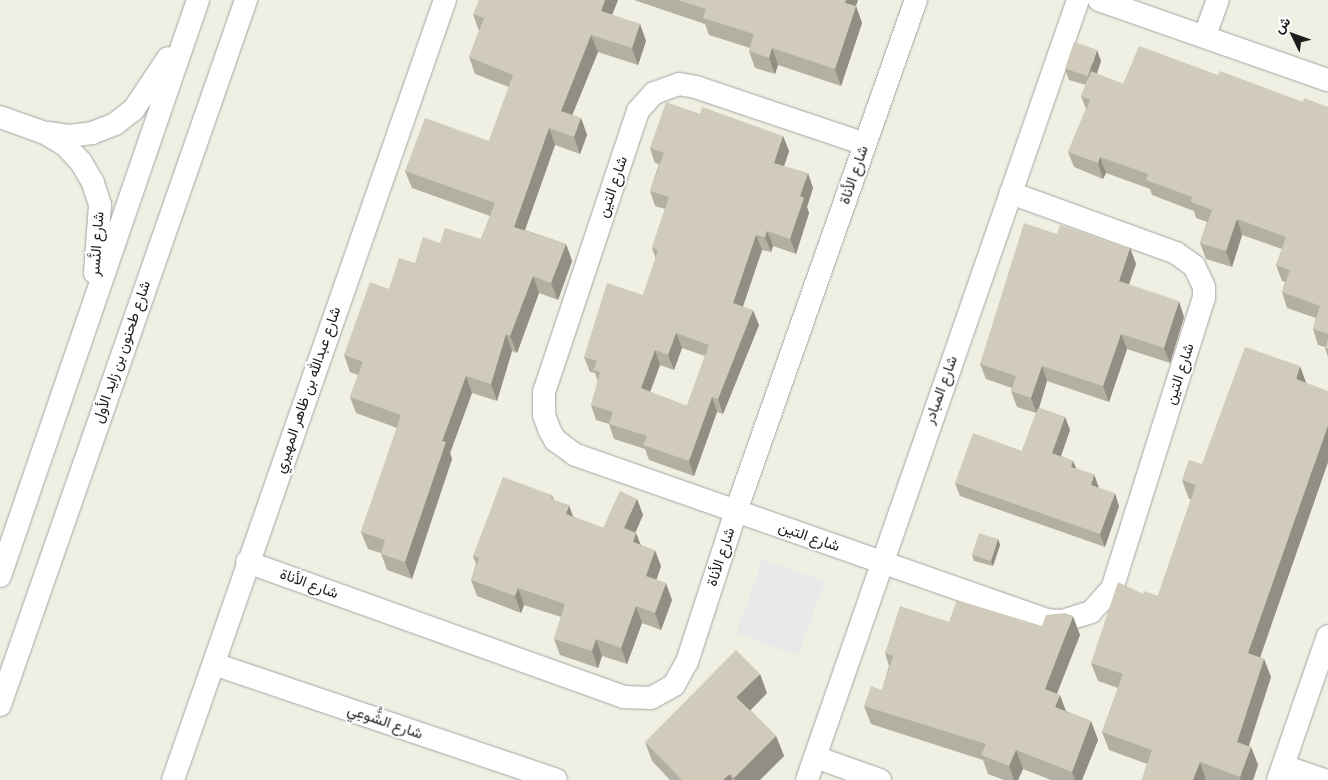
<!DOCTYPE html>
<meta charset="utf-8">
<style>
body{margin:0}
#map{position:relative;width:1328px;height:780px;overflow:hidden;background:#efefe3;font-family:Cabin,Vazirmatn,sans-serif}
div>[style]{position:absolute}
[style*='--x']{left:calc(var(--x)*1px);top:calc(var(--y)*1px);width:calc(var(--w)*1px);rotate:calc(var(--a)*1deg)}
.parking>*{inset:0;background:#e9e9e9;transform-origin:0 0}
.roads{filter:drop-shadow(0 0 1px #a4a4a4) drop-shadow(0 0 1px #a4a4a4)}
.minor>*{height:22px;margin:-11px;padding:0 11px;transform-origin:11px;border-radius:11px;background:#fff}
.wall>*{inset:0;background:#b3afa1}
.shaded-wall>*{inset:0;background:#928e83}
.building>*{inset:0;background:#d0cbbb;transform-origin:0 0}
span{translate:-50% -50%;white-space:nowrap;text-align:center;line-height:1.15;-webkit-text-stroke:4px #fff;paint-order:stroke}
.street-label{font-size:15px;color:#1d1d1d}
.north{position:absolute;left:1268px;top:10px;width:50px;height:50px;-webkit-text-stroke:4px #fff;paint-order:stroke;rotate:312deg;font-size:14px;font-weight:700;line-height:20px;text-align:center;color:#1d1d1d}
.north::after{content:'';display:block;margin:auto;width:18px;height:22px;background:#1d1d1d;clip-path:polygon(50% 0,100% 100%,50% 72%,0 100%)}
</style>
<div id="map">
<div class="parking">
<div style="left:763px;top:559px;width:66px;height:79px;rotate:20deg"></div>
</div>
<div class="roads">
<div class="minor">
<div style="--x:1099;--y:0;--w:243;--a:19.3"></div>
<div style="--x:1205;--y:35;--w:37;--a:-70"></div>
<div style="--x:0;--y:117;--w:48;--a:19.6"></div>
<div style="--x:45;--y:133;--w:23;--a:31"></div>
<div style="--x:65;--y:145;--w:23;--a:47"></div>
<div style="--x:81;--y:162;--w:24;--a:60"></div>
<div style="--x:93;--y:183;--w:23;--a:72"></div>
<div style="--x:100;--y:205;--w:68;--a:94.2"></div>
<div style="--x:48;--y:133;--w:21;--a:8"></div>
<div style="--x:69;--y:136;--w:23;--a:-7"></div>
<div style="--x:92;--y:133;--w:25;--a:-21"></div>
<div style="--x:115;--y:124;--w:24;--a:-38"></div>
<div style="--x:134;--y:109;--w:61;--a:-56.3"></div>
<div style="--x:865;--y:144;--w:178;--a:-161.4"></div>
<div style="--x:696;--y:87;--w:17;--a:-170"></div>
<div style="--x:679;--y:84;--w:27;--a:160"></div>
<div style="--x:654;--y:93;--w:24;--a:132"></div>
<div style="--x:638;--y:111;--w:296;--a:108.5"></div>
<div style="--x:544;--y:392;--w:23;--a:90"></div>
<div style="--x:544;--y:415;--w:15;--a:70"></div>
<div style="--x:549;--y:429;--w:13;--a:61"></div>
<div style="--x:555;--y:440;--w:26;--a:36"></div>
<div style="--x:576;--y:455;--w:498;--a:19.3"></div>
<div style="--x:1046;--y:620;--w:16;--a:4"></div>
<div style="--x:1062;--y:621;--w:30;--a:-17"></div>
<div style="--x:1091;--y:612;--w:31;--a:-48"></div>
<div style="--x:1112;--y:589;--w:305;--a:-72.5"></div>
<div style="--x:1204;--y:298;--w:11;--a:-90"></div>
<div style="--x:1204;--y:287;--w:23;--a:-115"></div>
<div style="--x:1194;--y:266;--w:22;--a:-144"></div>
<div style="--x:1176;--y:253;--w:176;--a:-160"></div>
<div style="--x:247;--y:562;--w:400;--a:19.7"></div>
<div style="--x:624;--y:697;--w:27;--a:2"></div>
<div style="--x:651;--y:698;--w:26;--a:-29"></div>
<div style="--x:674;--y:685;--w:26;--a:-61"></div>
<div style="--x:687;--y:662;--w:159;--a:-72"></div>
<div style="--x:736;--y:511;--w:542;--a:-70.6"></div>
<div style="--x:0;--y:576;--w:609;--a:-71.03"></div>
<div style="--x:214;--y:664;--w:361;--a:18.7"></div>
<div style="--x:0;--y:705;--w:747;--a:-70.76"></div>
<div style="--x:815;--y:757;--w:69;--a:19.5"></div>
<div style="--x:1283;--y:766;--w:43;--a:18.9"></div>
<div style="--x:173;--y:780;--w:826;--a:-70.78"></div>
<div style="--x:807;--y:780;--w:826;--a:-70.84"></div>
<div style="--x:1278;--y:780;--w:152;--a:-70.9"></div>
</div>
</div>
<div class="wall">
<div style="clip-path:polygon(618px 0,612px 15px,640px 24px,646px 41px,638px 65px,598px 52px,572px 115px,581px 118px,587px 135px,580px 154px,555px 145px,525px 230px,566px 244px,572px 261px,558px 300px,539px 293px,517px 353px,512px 351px,497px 401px,472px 393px,450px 453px,452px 459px,412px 579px,387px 570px,381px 553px,368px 549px,361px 532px,397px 428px,356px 413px,350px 397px,358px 375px,350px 372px,344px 355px,389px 289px,415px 263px,440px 243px,481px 239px,490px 216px,412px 188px,405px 171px,489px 141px,509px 87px,475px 74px,469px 57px,479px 31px,473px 14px)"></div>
<div style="clip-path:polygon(634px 0,858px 0,856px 6px,862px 23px,841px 86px,778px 65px,775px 74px,755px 68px,749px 51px,750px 48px,709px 35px,705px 24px)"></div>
<div style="clip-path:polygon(1101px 61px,1097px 74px,1123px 84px,1218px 75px,1303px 102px,1328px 107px,1328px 357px,1325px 348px,1325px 347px,1318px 345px,1313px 329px,1316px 318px,1287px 308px,1282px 292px,1285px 282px,1282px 281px,1276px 265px,1282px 249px,1242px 235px,1232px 267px,1206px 259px,1200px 243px,1207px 222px,1196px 218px,1194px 211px,1152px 195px,1150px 189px,1106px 173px,1103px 179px,1074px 167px,1068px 152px,1086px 109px,1081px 96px,1086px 85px,1069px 80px,1065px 69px)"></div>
<div style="clip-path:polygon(evenodd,700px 114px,783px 136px,789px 151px,784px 166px,813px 188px,807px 207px,809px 213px,796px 254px,773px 246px,771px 252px,762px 250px,743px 306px,759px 325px,723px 414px,717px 412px,694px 476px,649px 460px,645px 449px,614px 439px,609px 424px,596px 420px,591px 405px,598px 382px,595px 373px,590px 372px,584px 357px,643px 295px,656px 259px,652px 248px,665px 209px,655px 206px,650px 191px,659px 164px,655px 163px,650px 148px,700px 114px,682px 348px,705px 356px,687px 406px,650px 392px,660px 365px,674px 370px,682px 348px)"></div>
<div style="clip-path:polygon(1057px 234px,1130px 248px,1136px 264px,1129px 285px,1184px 317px,1170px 363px,1127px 349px,1109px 402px,1047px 381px,1039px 408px,1065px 417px,1070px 430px,1061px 456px,1073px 461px,1076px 468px,1119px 506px,1105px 547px,960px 496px,955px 483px,1022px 451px,1036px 413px,1017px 407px,1011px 391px,1012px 388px,986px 379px,980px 364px)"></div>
<div style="clip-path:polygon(1328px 462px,1260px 657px,1264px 659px,1271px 677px,1249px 746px,1251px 747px,1258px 765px,1253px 780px,1142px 780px,1147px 764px,1109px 750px,1102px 732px,1118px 688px,1098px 681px,1091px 663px,1143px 594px,1158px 596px,1191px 499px,1189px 499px,1182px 480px,1202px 464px)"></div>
<div style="clip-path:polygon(552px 495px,554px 500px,574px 517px,603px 528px,637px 499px,643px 515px,635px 532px,636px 533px,641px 545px,661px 566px,656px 580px,672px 600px,661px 630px,642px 623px,627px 664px,602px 656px,598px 668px,560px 655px,554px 639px,561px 617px,524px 605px,521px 613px,477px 596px,471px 580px,476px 564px,473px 556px)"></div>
<div style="clip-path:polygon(998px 539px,1000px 545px,993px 566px,974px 561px,972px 555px)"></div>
<div style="clip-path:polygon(949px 622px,1042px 626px,1080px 635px,1057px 694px,1066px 711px,1091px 721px,1098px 740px,1082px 780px,1051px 780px,1023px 769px,1018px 780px,1004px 780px,988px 774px,983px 760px,871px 724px,864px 706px,882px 690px,889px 666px,885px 653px)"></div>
<div style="clip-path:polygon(767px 693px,750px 710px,776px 736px,784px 756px,760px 780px,670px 780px,652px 761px,645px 742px)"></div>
</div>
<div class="shaded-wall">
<div style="clip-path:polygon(605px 0,618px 0,607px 28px,601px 11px)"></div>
<div style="clip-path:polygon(846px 0,858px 0,851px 19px,845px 3px)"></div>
<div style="clip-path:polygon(856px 6px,862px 23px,841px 86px,835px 69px)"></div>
<div style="clip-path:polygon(640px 24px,646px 41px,638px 65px,632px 48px)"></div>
<div style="clip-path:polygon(591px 35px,598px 52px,567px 128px,561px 111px)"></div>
<div style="clip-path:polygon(772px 48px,778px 65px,775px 74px,769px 58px)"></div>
<div style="clip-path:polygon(1097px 50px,1101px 61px,1092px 87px,1088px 77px)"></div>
<div style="clip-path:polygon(581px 118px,587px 135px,580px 154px,574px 137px)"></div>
<div style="clip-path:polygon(549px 128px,555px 145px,520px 244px,514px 227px)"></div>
<div style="clip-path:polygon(783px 136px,789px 151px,780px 178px,774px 163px)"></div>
<div style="clip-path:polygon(1100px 157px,1106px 173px,1103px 179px,1098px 163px)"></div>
<div style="clip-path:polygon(808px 173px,813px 188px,807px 207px,809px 213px,796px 254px,790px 239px,800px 196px)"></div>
<div style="clip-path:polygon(1237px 219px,1242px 235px,1232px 267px,1226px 251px)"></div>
<div style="clip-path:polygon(767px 231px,773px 246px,771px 252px,765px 237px)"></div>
<div style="clip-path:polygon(756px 235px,762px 250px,739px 318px,733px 303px)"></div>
<div style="clip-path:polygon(566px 244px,572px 261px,558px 300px,551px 283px)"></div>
<div style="clip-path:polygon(1130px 248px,1136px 264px,1124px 297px,1119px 281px)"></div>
<div style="clip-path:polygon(533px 276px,539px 293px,517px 353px,510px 336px)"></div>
<div style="clip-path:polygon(1179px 301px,1184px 317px,1170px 363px,1164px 348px)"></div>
<div style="clip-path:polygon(753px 310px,759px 325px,723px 414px,718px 399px)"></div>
<div style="clip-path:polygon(676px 333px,682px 348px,674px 370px,668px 355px)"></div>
<div style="clip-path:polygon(506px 334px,512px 351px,497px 401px,491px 384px)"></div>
<div style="clip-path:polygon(1121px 334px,1127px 349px,1109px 402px,1103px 386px)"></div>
<div style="clip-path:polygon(655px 350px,660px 365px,646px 403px,641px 388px)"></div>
<div style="clip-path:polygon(1042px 366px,1047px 381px,1037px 414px,1031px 398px)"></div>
<div style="clip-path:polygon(1300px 366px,1307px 385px,1296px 379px)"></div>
<div style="clip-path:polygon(466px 376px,472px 393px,450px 453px,452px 459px,412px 579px,405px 562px,442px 441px)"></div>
<div style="clip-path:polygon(712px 397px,717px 412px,694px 476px,689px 461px)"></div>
<div style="clip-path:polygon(1065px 417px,1070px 430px,1057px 467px,1052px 453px)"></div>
<div style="clip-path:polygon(1328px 425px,1328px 462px,1255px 672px,1248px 653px)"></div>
<div style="clip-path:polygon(1073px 461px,1078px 474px,1071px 467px)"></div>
<div style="clip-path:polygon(1094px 474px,1099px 488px,1091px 485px)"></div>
<div style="clip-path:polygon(1115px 493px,1119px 506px,1105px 547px,1100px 534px)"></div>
<div style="clip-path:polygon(637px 499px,643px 515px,630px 545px,624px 528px)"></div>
<div style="clip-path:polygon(569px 505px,575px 522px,566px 514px)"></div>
<div style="clip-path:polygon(636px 533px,642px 549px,633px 542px)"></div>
<div style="clip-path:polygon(998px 539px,1000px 545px,993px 566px,991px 561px)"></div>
<div style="clip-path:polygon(655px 550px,661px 566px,652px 593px,646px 576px)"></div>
<div style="clip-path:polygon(666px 583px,672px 600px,661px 630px,655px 613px)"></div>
<div style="clip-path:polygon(518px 588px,524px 605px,521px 613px,515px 596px)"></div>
<div style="clip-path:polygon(636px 606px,642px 623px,627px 664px,621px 648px)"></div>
<div style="clip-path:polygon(1073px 616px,1080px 635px,1051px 708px,1045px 689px)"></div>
<div style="clip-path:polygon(596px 639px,602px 656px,598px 668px,592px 651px)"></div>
<div style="clip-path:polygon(1264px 659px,1271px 677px,1244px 760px,1237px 742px)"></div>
<div style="clip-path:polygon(760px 674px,767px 693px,744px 717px,736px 697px)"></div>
<div style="clip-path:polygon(1060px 695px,1067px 714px,1055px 707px)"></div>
<div style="clip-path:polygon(1091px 721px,1098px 740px,1082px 780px,1075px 780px,1072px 772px)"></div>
<div style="clip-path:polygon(776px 736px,784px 756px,760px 780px,735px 780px,734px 778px)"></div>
<div style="clip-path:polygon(1251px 747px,1258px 765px,1253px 780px,1241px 780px,1240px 777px)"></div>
<div style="clip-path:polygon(1016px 750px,1023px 769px,1018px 780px,1014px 780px,1009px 766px)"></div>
<div style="clip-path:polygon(1200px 762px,1206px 780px,1193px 780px)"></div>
<div style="clip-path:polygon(730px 774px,732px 780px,723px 780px)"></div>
</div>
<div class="building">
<div style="clip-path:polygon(479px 0,605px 0,601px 11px,640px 24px,632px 48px,591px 35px,561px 111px,581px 118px,574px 137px,549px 128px,514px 227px,566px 244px,551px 283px,533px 276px,510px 336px,506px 334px,491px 384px,466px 376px,442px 441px,446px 442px,405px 562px,381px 554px,385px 540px,361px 532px,401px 415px,350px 397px,363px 362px,344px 355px,370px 282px,389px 289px,399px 258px,415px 263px,423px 237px,440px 243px,445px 228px,481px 239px,495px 203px,405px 171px,425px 118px,489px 141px,513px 75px,469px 57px,484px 18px,473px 14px)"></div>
<div style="clip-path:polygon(678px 0,846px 0,845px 3px,856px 6px,835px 69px,772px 48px,769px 58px,749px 51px,754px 34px,703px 18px,706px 9px)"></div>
<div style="left:1074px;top:42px;width:24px;height:28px;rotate:19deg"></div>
<div style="clip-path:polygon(1139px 46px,1218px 75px,1220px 71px,1303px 102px,1304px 98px,1328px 107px,1328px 334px,1313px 329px,1320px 306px,1282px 292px,1290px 270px,1276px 265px,1286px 237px,1237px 219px,1226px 251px,1200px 243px,1212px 210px,1191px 202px,1192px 197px,1146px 180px,1148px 174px,1100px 157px,1098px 163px,1068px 152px,1090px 100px,1081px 96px,1091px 71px,1123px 84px)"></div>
<div style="clip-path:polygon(evenodd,666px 102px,700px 114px,702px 107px,783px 136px,774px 163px,808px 173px,800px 196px,804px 198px,790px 239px,767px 231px,765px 237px,756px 235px,733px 303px,753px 310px,718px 399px,712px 397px,689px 461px,643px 445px,647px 436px,609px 424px,613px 412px,591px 405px,600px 372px,593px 370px,597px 361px,584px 357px,607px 283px,643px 295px,658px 250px,652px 248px,669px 197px,650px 191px,664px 153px,650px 148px,666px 102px,676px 333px,709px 345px,687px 406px,641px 388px,655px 350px,668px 355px,676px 333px)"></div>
<div style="clip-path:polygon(1024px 223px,1057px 234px,1060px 225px,1130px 248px,1119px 281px,1179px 301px,1164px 348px,1121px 334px,1103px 386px,1042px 366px,1031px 398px,1011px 391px,1016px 376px,980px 364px)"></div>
<div style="clip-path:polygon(1328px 339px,1328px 349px,1325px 348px)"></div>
<div style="clip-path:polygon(1245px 347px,1300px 366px,1296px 379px,1328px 391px,1328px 425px,1248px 653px,1264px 659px,1237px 742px,1251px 747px,1240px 777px,1200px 762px,1193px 780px,1142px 780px,1152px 750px,1102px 732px,1123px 674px,1091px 663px,1118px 582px,1143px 594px,1144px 591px,1158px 596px,1196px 485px,1182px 480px,1189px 460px,1202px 464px)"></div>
<div style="clip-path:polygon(1038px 408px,1065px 417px,1052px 453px,1073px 461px,1071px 467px,1094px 474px,1091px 485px,1115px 493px,1100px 534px,955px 483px,973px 433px,1022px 451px)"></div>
<div style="clip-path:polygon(503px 477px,552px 495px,551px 499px,569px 505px,566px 514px,603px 528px,620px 491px,637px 499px,624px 528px,636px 533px,633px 542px,655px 550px,646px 576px,666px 583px,655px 613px,636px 606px,621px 648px,596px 639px,592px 651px,554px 639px,565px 604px,518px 588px,515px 596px,471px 580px,479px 558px,473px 556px)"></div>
<div style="left:979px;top:533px;width:20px;height:23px;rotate:18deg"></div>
<div style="clip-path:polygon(957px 600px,1042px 626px,1046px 615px,1065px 613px,1073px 616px,1045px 689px,1060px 695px,1055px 707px,1091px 721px,1072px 772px,1016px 750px,1009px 766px,981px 755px,986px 744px,864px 706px,871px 686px,882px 690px,893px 656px,885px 653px,900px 606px,949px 622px)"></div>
<div style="clip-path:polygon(736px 650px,760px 674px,736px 697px,776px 736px,734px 778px,730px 774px,723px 780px,682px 780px,645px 742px)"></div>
</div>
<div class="street-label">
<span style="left:854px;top:175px;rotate:-71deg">شارع الأناة</span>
<span style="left:613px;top:187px;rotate:-71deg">شارع التين</span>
<span style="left:97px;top:244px;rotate:-86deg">شارع النَّسر</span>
<span style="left:122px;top:352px;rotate:-71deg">شارع طحنون بن زايد الأول</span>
<span style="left:1180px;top:374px;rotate:-72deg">شارع التين</span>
<span style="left:308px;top:390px;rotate:-71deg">شارع عبدالله بن ظاهر المهيري</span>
<span style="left:941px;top:390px;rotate:-70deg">شارع المبادر</span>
<span style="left:809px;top:537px;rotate:19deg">شارع التين</span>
<span style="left:721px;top:557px;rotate:-72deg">شارع الأناة</span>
<span style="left:309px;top:584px;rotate:20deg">شارع الأناة</span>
<span style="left:385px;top:722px;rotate:19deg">شارع الشُّوعِي</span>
</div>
<div class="north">ش</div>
</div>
